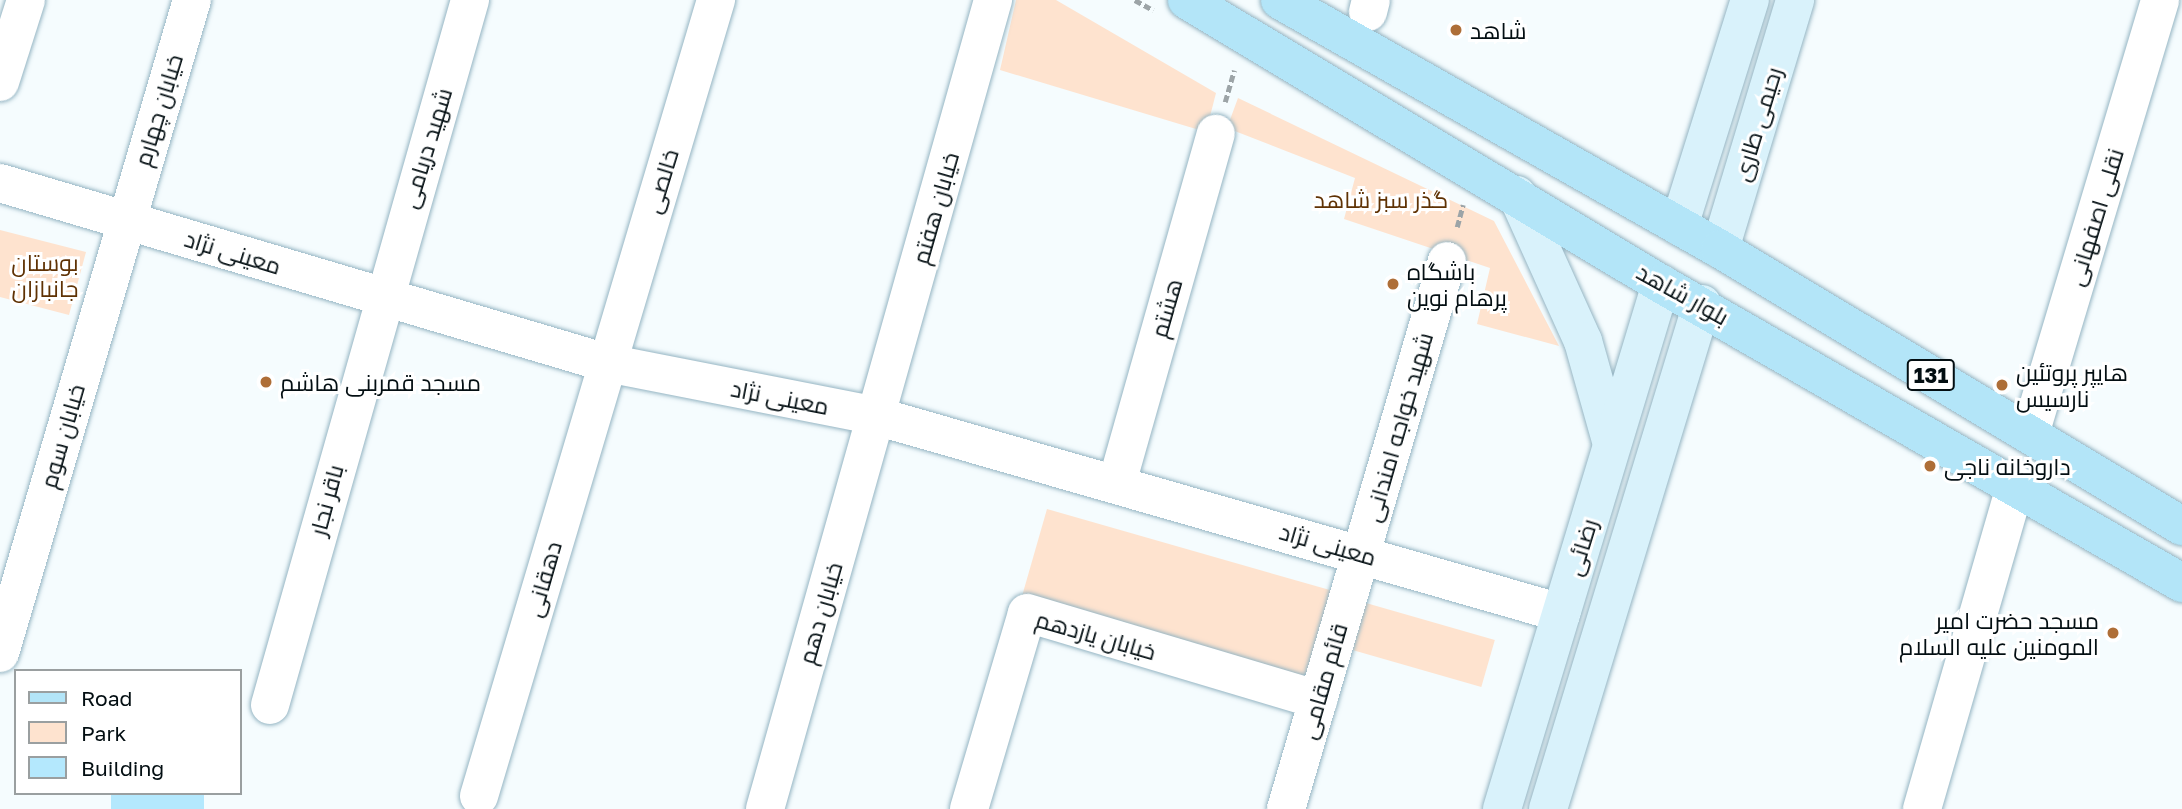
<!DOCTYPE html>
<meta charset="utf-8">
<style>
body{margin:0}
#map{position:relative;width:2182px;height:809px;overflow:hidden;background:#f5fcfe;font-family:"Golos Text",Cairo,sans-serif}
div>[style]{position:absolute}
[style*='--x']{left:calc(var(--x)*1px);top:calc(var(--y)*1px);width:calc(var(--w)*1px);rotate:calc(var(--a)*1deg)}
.green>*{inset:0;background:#fee3cf;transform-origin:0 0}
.building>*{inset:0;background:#b4e8fd;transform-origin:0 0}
.path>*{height:4.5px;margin-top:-2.25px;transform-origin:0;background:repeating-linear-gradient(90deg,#9ca4a7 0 7px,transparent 0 10.5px)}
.roads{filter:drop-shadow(0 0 2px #95b5c3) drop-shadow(0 0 2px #95b5c3)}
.minor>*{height:38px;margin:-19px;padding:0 19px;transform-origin:19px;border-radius:19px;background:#fff}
.secondary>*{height:38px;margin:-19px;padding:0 19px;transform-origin:19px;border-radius:19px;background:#d9f2fb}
.primary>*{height:38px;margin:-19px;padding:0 19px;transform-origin:19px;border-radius:19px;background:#b3e5f8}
.dots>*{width:19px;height:19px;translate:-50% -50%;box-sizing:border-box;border:4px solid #fff;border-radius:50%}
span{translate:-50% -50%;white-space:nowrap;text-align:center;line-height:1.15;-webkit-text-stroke:6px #fff;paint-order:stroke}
.shield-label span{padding:2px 5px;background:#fff;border:2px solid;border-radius:5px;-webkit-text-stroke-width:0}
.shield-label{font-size:21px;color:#030e12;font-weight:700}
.poi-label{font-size:23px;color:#030e12}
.left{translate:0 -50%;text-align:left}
.right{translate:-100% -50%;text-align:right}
.street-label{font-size:23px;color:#030e12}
.park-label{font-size:23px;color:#5f3204}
.legend{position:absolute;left:14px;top:669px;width:228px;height:126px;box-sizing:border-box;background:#fff;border:2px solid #9a9fa0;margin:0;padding:9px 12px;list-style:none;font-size:21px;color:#030e12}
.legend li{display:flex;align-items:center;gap:14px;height:35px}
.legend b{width:35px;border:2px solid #9a9fa0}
</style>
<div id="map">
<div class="green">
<div style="clip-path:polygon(1016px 0,1056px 0,1216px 93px,1206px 132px,1000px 70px)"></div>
<div style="clip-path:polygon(1238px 98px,1494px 221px,1559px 346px,1477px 324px,1490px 268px,1344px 219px,1355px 178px,1227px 128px)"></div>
<div style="clip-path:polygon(0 230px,86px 252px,69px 315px,0 297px)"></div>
<div style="left:1047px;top:509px;width:297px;height:90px;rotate:16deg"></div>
<div style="left:1366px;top:603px;width:134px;height:49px;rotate:16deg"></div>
</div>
<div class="building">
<div style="left:111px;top:793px;width:93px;height:16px"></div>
</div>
<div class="path">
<div style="--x:1135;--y:0;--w:21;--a:29"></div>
<div style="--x:1225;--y:102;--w:33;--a:-74"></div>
<div style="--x:1457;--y:227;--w:23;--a:-75"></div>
</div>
<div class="roads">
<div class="minor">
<div style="--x:1368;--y:12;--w:12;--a:-76"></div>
<div style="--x:0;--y:82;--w:86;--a:-72.4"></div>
<div style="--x:0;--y:183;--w:633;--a:16.52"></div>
<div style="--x:607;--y:363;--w:274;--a:11.1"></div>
<div style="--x:876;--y:416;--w:713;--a:16.04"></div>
<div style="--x:2030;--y:434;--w:453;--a:-73.3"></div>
<div style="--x:1117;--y:483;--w:363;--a:-74.2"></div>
<div style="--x:0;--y:653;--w:681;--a:-73.62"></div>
<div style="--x:270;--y:705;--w:733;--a:-74.16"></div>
<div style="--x:479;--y:796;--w:831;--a:-73.42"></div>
<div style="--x:765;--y:809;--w:841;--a:-74.26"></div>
<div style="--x:969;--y:809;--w:204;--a:-73.5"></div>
<div style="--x:1027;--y:613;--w:304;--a:16.6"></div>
<div style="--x:1286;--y:809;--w:571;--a:-73.63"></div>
<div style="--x:1922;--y:809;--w:338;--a:-73.9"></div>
</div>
<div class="secondary">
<div style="--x:1517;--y:195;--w:160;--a:65.7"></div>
<div style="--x:1583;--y:341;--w:107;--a:74.3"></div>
<div style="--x:1679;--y:226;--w:237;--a:-72.6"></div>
<div style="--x:1720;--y:249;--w:260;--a:-73.2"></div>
<div style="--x:1502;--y:809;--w:549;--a:-73.15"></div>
<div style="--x:1548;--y:809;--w:528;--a:-73.04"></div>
</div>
<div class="primary">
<div style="--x:1187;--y:0;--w:553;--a:30.93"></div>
<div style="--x:1661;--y:284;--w:601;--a:29.85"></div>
<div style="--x:1280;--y:0;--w:506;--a:29.51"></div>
<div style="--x:1720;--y:249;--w:539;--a:30.95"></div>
</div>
</div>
<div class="dots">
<div style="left:1456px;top:30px;background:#ae6e37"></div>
<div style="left:1393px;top:284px;background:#ae6e37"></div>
<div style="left:266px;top:382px;background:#ae6e37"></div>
<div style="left:2002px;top:385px;background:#ae6e37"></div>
<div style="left:1930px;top:466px;background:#ae6e37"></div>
<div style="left:2113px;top:633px;background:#ae6e37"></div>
</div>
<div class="shield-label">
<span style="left:1931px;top:375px">131</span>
</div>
<div class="poi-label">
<span class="left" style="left:1470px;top:30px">شاهد</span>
<span class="left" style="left:1407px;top:284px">باشگاه<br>پرهام نوین</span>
<span class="left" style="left:2016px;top:385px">هایپر پروتئین<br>نارسیس</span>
<span class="left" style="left:280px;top:382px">مسجد قمربنی هاشم</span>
<span class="left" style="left:1944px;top:466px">داروخانه ناجی</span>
<span class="right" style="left:2099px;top:633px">مسجد حضرت امیر<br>المومنین علیه السلام</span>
</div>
<div class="street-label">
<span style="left:158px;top:110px;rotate:-73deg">خیابان چهارم</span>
<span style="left:1757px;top:124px;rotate:-73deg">رحیمی طاری</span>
<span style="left:426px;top:148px;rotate:-73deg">شهید دریامی</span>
<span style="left:661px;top:181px;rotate:-73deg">خالصی</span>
<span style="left:935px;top:208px;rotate:-74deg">خیابان هفتم</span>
<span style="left:2095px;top:217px;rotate:-73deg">نقلی اصفهانی</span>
<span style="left:233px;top:252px;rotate:17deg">معینی نژاد</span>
<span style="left:1683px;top:294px;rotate:29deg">بلوار شاهد</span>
<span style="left:1166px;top:308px;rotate:-74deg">هشتم</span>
<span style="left:780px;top:397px;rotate:11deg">معینی نژاد</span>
<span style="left:1398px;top:427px;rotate:-74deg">شهید خواجه امندانی</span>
<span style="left:62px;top:436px;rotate:-74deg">خیابان سوم</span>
<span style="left:326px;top:500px;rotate:-75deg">باقر نجار</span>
<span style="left:1328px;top:544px;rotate:16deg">معینی نژاد</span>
<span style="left:1581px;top:547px;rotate:-73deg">رضائی</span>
<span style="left:543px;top:579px;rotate:-74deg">دهقانی</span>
<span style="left:820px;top:613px;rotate:-74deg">خیابان دهم</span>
<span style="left:1096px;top:635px;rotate:16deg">خیابان یازدهم</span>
<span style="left:1323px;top:681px;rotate:-74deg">قائم مقامی</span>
</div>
<div class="park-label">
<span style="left:1381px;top:199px">گذر سبز شاهد</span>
<span style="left:45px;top:275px">بوستان<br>جانبازان</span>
</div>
<ul class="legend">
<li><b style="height:9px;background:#b3e5f8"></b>Road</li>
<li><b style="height:19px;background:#fee3cf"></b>Park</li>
<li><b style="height:19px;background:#b4e8fd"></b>Building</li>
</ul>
</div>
